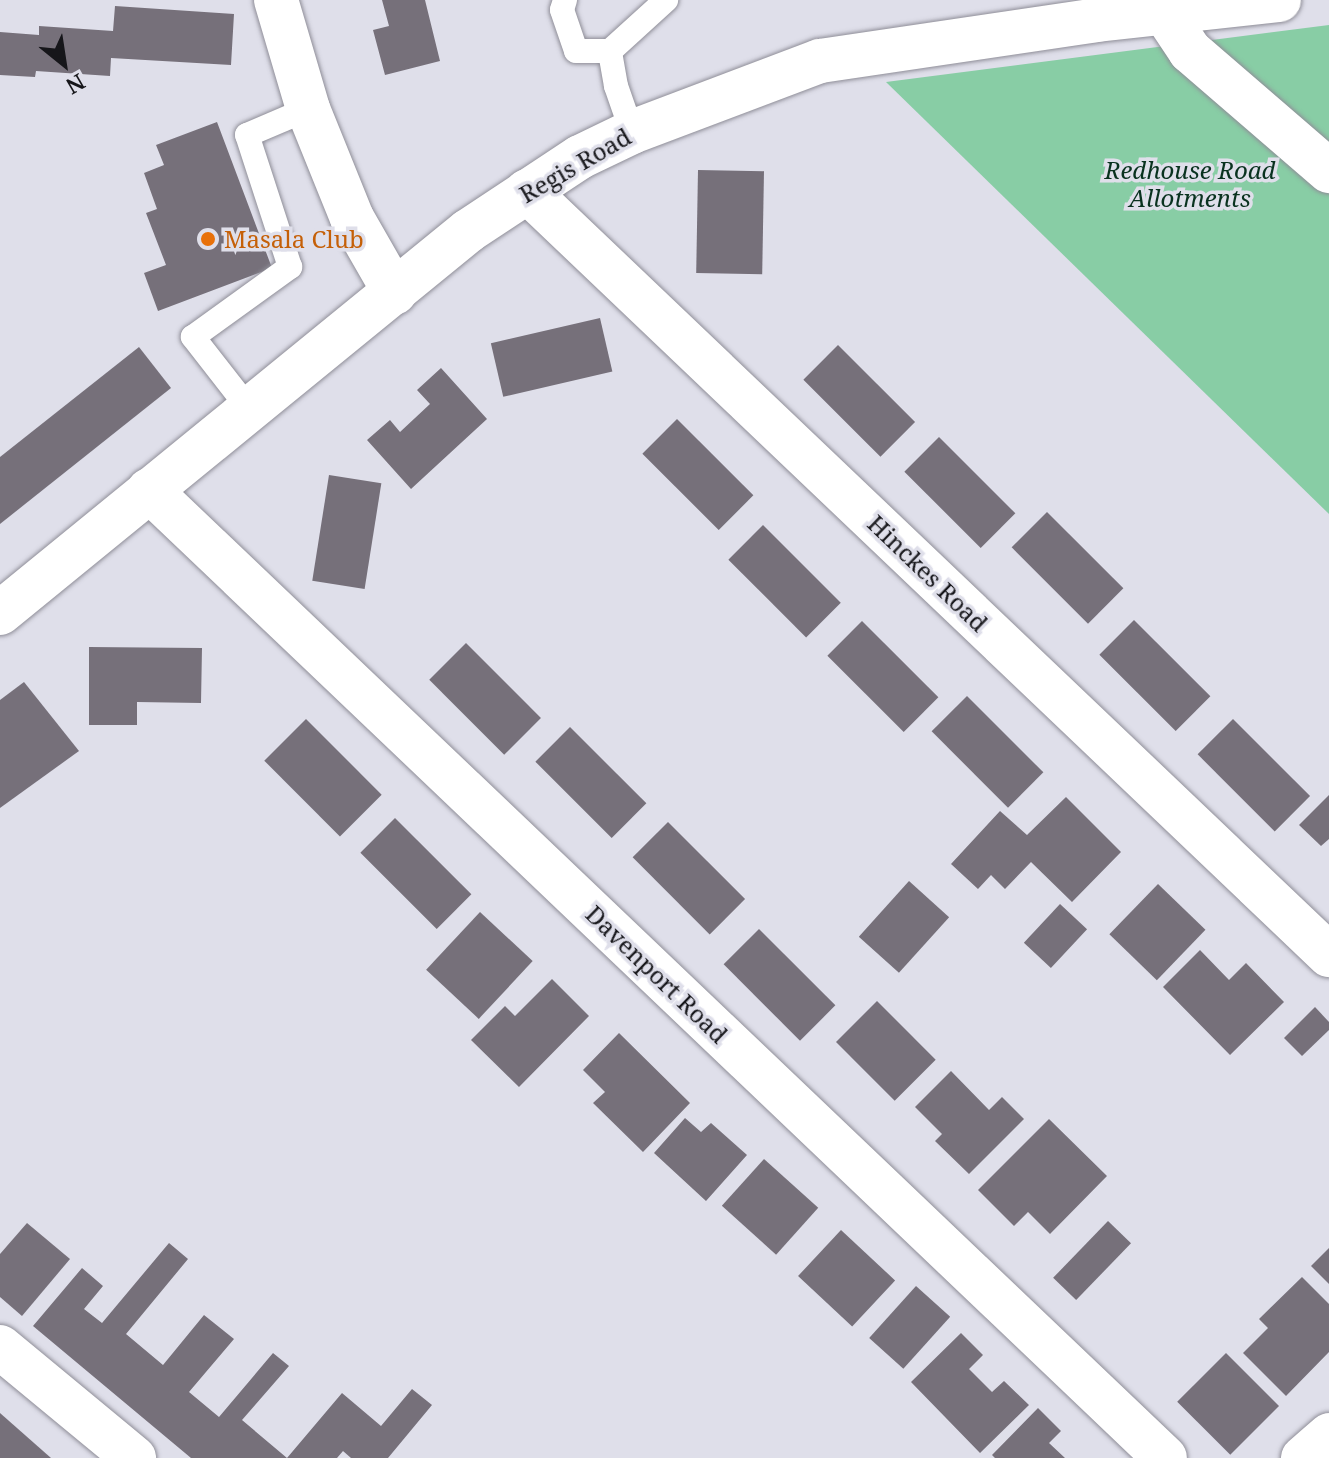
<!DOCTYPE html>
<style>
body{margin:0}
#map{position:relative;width:1329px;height:1458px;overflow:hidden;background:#dfdfea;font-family:"Noto Serif",serif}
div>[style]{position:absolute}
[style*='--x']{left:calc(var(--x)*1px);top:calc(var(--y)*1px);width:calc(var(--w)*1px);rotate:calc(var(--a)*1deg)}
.green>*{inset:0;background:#88cda5}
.building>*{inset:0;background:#76707a;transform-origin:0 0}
.roads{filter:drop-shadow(0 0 2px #8f8e98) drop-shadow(0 0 2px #8f8e98)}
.service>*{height:24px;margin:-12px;padding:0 12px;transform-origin:12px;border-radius:12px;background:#fff}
.minor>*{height:44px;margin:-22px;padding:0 22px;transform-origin:22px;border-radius:22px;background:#fff}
.dots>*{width:22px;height:22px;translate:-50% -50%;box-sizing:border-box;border:4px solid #dfdfea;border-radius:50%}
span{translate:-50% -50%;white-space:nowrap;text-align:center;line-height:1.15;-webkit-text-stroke:7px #dfdfea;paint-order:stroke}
.street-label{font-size:24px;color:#16161a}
.park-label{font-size:24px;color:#09321f;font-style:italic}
.food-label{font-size:24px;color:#c56008}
.left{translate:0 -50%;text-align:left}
.north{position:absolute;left:24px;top:24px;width:80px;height:80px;-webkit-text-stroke:6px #dfdfea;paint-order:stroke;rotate:150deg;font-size:22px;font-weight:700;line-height:32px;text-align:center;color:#16161a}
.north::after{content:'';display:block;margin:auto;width:28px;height:36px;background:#16161a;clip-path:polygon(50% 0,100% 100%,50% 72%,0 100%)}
</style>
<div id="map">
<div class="green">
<div style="clip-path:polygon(1329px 25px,1329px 514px,886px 82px)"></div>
</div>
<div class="building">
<div style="clip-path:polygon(382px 0,425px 0,440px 61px,385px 75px,373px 30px,389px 26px)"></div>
<div style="clip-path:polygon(115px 6px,234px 14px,231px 65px,111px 58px,110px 76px,36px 71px,35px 77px,0 75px,0 32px,39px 35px,39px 26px,113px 31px)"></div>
<div style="clip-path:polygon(217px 122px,272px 268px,158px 311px,144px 273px,166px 265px,146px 213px,157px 209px,144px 173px,164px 165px,156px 145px)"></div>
<div style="left:698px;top:170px;width:66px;height:103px;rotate:1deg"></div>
<div style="left:600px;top:318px;width:55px;height:112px;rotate:77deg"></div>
<div style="left:838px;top:345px;width:109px;height:49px;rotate:45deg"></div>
<div style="clip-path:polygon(139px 347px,171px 388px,0 524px,0 457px)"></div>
<div style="clip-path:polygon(441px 368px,487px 419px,411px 489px,367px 440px,390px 420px,400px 432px,430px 404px,417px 390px)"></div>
<div style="left:677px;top:419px;width:108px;height:49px;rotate:45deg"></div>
<div style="left:939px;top:437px;width:108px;height:49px;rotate:45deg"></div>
<div style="left:329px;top:475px;width:53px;height:107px;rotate:9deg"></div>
<div style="left:1047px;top:512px;width:108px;height:50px;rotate:45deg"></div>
<div style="left:763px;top:525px;width:110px;height:49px;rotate:45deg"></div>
<div style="left:1134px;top:620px;width:108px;height:49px;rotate:45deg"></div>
<div style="left:862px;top:621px;width:108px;height:49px;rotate:45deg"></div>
<div style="left:466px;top:643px;width:106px;height:52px;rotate:45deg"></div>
<div style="clip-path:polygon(89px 647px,202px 648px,201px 703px,137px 702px,137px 725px,89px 725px)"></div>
<div style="clip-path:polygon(24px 682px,79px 751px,0 808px,0 700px)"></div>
<div style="left:967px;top:696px;width:108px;height:50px;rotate:45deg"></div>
<div style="left:306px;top:719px;width:107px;height:59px;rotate:45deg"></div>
<div style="left:1233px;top:719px;width:109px;height:50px;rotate:45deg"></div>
<div style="left:570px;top:727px;width:108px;height:49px;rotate:45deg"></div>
<div style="clip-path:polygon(1329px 795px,1329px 839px,1321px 846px,1299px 825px)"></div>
<div style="clip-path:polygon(1066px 797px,1121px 852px,1072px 902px,1031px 862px,1005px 889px,991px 875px,978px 889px,951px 864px,1000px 811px,1027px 835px)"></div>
<div style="left:395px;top:818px;width:108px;height:49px;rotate:45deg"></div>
<div style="left:668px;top:822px;width:109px;height:50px;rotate:45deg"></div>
<div style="left:909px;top:881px;width:54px;height:75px;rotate:42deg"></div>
<div style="left:1158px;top:884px;width:66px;height:70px;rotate:44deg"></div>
<div style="left:1060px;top:904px;width:37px;height:53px;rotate:43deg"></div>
<div style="left:480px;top:912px;width:72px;height:79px;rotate:43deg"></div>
<div style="left:759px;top:929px;width:108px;height:50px;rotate:45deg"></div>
<div style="clip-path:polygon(1200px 950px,1229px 980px,1246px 963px,1284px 1002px,1230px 1055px,1163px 987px)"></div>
<div style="clip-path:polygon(552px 979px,589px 1016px,519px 1087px,471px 1040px,505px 1006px,515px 1016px)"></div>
<div style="left:877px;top:1001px;width:83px;height:58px;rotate:45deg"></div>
<div style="clip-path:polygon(1315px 1007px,1329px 1022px,1329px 1030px,1302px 1056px,1284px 1038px)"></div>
<div style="clip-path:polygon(619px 1033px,690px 1103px,643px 1152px,593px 1103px,605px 1092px,583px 1070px)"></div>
<div style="clip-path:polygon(951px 1071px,989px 1110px,1002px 1097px,1024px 1119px,969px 1174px,935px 1141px,942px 1134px,915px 1107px)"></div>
<div style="clip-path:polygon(685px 1118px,701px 1132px,711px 1123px,747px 1155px,706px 1201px,654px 1153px)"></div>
<div style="clip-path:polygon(1049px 1119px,1107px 1176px,1050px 1234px,1028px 1212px,1014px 1226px,978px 1190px)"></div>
<div style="left:764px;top:1159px;width:73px;height:63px;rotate:42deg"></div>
<div style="left:1108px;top:1221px;width:32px;height:79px;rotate:44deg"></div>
<div style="clip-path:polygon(27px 1223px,70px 1259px,22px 1316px,0 1297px,0 1254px)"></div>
<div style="left:841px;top:1230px;width:74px;height:63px;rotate:43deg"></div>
<div style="clip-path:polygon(169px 1243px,188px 1259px,126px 1334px,163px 1365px,204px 1315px,234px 1339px,189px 1392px,219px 1417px,273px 1353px,289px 1366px,242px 1420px,287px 1458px,342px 1393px,381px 1426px,412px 1389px,432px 1405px,388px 1458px,351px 1458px,343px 1451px,337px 1458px,191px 1458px,33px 1326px,82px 1268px,103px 1286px,84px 1309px,102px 1323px)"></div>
<div style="clip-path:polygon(1329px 1248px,1329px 1284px,1311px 1266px)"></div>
<div style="clip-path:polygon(1302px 1277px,1329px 1304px,1329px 1352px,1286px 1396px,1243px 1353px,1268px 1328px,1259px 1319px)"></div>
<div style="left:916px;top:1286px;width:46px;height:70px;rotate:42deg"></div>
<div style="clip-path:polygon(961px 1333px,983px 1355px,969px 1369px,992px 1392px,1004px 1381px,1029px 1405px,980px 1453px,911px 1382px)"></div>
<div style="left:1226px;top:1353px;width:75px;height:69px;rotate:45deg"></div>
<div style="clip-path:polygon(1038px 1408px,1061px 1431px,1049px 1443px,1065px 1458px,995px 1458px,992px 1455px)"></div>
<div style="clip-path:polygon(0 1413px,51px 1458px,0 1458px)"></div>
</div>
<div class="roads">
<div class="service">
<div style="--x:565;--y:0;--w:10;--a:107"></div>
<div style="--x:562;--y:10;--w:43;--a:71.1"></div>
<div style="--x:576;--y:51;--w:34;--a:0"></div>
<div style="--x:632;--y:132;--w:49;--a:-109.2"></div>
<div style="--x:616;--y:86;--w:36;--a:-100"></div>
<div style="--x:610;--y:51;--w:76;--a:-42.3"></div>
<div style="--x:250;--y:410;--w:93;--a:-128"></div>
<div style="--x:193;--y:337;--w:120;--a:-35.8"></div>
<div style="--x:290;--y:267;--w:139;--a:-108"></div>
<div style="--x:247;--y:135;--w:66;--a:-23.1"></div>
</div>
<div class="minor">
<div style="--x:276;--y:0;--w:114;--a:73.6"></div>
<div style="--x:308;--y:109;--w:118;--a:68"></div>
<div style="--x:352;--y:218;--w:86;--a:60.2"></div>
<div style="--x:1164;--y:12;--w:47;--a:56.3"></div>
<div style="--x:1190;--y:51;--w:184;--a:40.8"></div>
<div style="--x:527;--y:191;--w:1108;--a:43.61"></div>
<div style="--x:149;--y:490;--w:1403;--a:43.61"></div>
<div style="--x:0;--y:613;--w:604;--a:-39.22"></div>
<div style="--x:468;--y:231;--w:134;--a:-33.5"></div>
<div style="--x:580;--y:157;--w:58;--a:-25.7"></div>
<div style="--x:632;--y:132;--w:201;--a:-20.7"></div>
<div style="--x:820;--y:61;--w:279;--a:-8.4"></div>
<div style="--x:1096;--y:20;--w:184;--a:-6.2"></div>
<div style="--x:0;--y:1347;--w:174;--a:39.6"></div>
<div style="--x:1303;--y:1458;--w:35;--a:-41"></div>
</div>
</div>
<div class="dots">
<div style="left:208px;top:239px;background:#e8710a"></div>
</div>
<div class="street-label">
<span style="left:575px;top:165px;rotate:-30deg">Regis Road</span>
<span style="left:928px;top:573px;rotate:44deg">Hinckes Road</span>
<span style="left:657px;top:974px;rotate:44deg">Davenport Road</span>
</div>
<div class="park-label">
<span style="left:1190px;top:184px">Redhouse Road<br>Allotments</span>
</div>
<div class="food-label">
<span class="left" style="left:224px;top:239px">Masala Club</span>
</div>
<div class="north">N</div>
</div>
